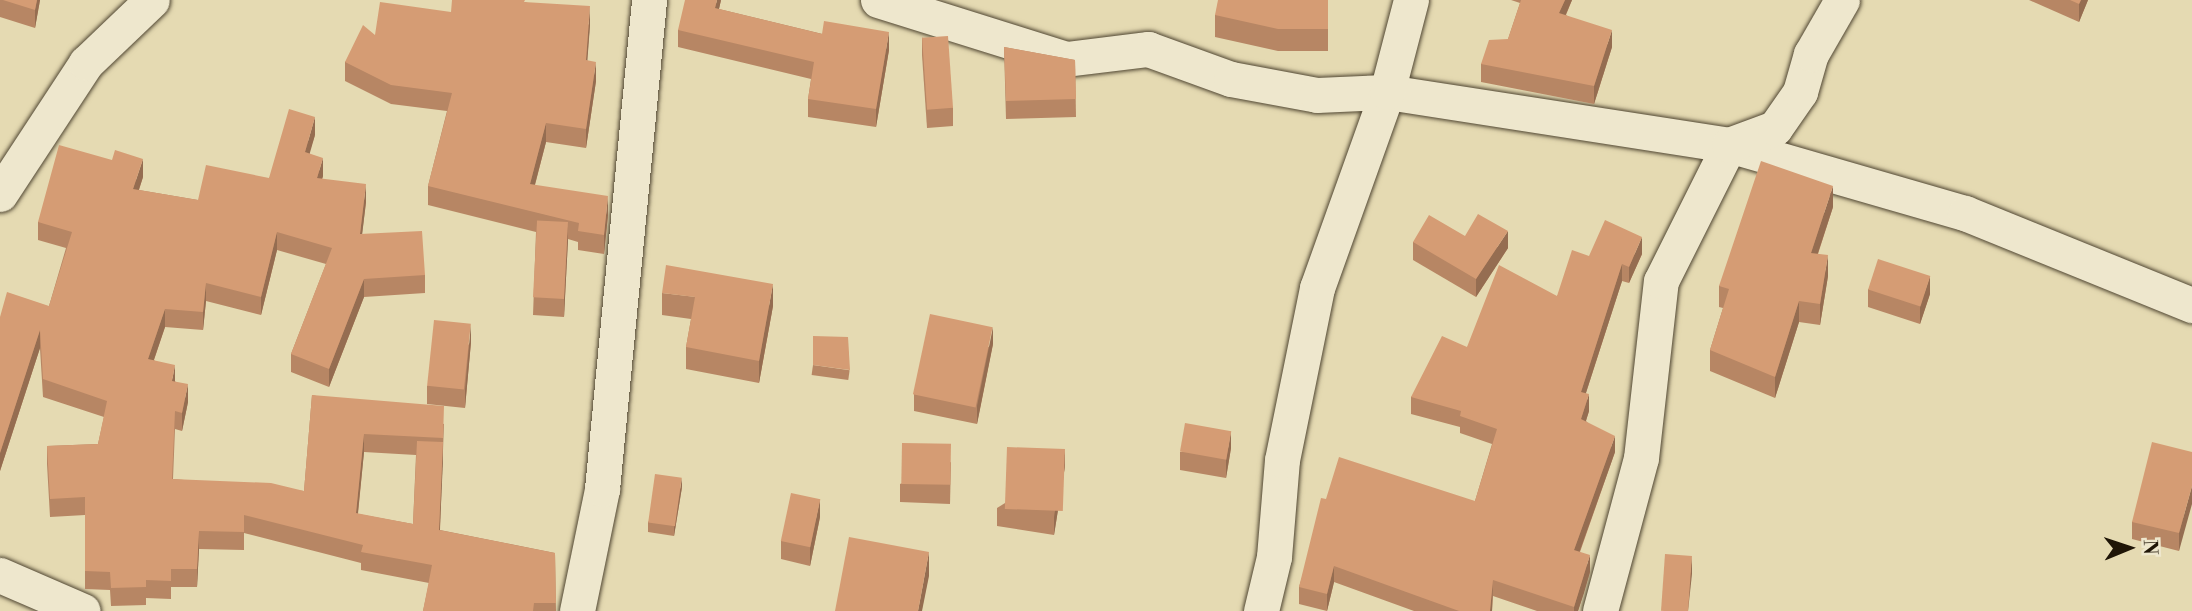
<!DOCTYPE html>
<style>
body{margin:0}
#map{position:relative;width:2192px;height:611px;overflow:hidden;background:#e5dab2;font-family:"Libre Bodoni",serif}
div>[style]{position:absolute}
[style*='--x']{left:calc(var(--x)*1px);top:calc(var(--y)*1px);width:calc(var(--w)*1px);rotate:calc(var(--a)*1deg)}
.roads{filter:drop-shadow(0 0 2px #504632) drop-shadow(0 0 2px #504632)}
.minor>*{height:35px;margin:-17.5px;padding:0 17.5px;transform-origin:17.5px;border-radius:17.5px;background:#eee7cd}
.wall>*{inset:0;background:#b78664;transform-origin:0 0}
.shaded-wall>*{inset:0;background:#956d51}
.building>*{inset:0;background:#d59c74;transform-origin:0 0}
span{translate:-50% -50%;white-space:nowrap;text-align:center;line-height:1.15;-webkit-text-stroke:5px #eee7cd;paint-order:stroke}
.north{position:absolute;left:2094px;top:513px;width:70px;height:70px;-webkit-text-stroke:5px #eee7cd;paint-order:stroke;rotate:88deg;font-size:19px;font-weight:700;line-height:28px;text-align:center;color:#1f1507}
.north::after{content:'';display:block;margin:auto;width:24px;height:32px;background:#1f1507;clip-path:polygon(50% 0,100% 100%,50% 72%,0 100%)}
</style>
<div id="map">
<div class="roads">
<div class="minor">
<div style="--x:878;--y:0;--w:197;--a:17.4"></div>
<div style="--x:1066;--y:59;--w:83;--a:-7"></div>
<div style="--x:1148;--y:49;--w:88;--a:19.9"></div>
<div style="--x:1231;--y:79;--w:87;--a:10.5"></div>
<div style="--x:1317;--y:95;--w:70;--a:-2.5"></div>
<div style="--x:1387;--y:92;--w:346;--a:8.8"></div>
<div style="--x:1729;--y:145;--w:246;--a:16.1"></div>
<div style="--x:1965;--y:213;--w:245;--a:22.1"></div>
<div style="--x:0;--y:194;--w:157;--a:-56.7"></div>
<div style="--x:86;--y:63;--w:91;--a:-43.7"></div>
<div style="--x:0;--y:575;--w:90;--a:23.4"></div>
<div style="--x:577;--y:611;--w:125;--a:-78.4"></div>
<div style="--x:602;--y:489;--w:491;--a:-84.5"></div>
<div style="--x:1261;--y:611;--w:56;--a:-76.5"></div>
<div style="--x:1274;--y:557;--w:97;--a:-85.3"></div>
<div style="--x:1282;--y:460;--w:176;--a:-78.5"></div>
<div style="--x:1317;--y:288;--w:208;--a:-70.3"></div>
<div style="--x:1387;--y:92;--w:95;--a:-75.4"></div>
<div style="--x:1600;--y:611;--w:158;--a:-75"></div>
<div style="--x:1641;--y:458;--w:178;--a:-83.6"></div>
<div style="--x:1661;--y:281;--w:152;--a:-63.4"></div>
<div style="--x:1729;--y:145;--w:49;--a:-20.3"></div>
<div style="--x:1775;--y:128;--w:44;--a:-55.2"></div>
<div style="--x:1800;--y:92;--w:40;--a:-74"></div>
<div style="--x:1811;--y:54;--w:62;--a:-60.1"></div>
</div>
</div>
<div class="wall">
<div style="clip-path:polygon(0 0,40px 0,35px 28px,0 17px)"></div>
<div style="clip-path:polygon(721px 0,719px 9px,889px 50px,876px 127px,808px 117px,808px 99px,811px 79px,678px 47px,678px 30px)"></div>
<div style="clip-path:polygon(1328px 0,1328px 51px,1278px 51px,1215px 37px,1215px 15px)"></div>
<div style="clip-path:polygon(1511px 0,1572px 0,1566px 15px,1612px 47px,1594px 104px,1481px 82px,1481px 64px,1508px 39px,1520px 3px)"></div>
<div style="clip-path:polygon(2029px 0,2088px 0,2079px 22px)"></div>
<div style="clip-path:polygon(525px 2px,590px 25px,587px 60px,596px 81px,586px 148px,546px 142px,535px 185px,608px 215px,604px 254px,578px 250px,578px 242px,568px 239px,564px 317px,533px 315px,536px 232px,428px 205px,428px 186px,447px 111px,391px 104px,345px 81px,345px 62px,375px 35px,451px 12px)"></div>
<div style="clip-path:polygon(922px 37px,953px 108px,953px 126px,927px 128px,922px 55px)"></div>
<div style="clip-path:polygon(1004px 47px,1075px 60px,1076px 117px,1006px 119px)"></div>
<div style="clip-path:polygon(evenodd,315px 135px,309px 153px,323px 176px,322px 179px,366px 202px,362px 234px,425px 275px,425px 293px,364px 297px,329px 387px,291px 372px,291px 354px,326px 264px,277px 250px,261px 315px,206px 301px,203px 330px,165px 327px,154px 360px,175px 381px,188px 402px,182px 431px,175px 429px,173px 479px,304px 491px,312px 395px,444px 424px,440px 530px,555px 553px,556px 611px,423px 611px,429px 583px,361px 570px,361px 563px,244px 533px,244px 550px,199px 549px,197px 587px,171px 587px,171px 599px,146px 598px,146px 605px,111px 606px,110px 590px,85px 589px,85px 515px,50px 517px,47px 464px,47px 446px,98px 444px,104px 417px,43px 397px,40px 348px,0 471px,0 317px,49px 306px,66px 248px,38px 240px,38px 222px,143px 177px,139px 190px,198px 200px,269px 178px,315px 135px,364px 452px,416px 455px,413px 524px,358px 514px,364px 452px)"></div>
<div style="clip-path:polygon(1833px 207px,1818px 254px,1828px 276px,1820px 325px,1799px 322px,1775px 398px,1710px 371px,1710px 350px,1723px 308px,1719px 307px,1719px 286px)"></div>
<div style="clip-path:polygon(1413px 242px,1508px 248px,1476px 297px,1413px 260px)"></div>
<div style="clip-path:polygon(1642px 254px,1629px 283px,1622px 281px,1586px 393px,1589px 411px,1586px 421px,1615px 452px,1580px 552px,1590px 572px,1578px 611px,1537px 611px,1493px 596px,1492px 611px,1414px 611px,1334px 582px,1327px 611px,1299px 604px,1299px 587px,1326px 499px,1475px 501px,1492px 444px,1460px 433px,1460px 427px,1411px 414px,1411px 397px,1467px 347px,1557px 296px,1589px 256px)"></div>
<div style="clip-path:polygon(1868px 289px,1930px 294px,1920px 324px,1868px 307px)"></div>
<div style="clip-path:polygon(662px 293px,773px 306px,759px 383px,686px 369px,686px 347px,691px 319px,662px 315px)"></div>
<div style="clip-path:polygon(471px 342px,465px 408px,427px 404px,427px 386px)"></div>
<div style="clip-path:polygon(993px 344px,977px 424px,914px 411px,914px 394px)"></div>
<div style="left:813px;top:365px;width:37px;height:10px;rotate:8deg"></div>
<div style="clip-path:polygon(1231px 448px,1226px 478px,1180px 470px,1180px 452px)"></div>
<div style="clip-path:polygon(2192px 452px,2179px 551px,2132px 539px,2132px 522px)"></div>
<div style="clip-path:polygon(951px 462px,950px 504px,900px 502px,900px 484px)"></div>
<div style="clip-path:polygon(1065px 466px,1054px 535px,997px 526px,997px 508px)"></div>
<div style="clip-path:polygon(682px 487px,674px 536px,648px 532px,648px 522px)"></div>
<div style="clip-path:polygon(820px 517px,810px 566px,781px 559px,781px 541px)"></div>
</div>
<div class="shaded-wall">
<div style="clip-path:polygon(37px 0,40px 0,35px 28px,35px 10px)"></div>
<div style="clip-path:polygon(717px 0,721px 0,715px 26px,715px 8px)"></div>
<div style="clip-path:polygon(1565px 0,1572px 0,1559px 30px,1559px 13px)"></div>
<div style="clip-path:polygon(2081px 0,2088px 0,2079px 22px,2079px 4px)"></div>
<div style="clip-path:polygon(590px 6px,590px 25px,586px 79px,586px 60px)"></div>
<div style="clip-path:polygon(1612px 30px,1612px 47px,1594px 104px,1594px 86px)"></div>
<div style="clip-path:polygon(889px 32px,889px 50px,876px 127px,876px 109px)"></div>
<div style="clip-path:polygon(596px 62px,596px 81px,586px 148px,586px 129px)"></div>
<div style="clip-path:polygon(315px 117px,315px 135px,305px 170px,305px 152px)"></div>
<div style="clip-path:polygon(546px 123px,546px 142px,530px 203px,530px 184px)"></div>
<div style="clip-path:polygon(323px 158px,323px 176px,317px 196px,317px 178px)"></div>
<div style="clip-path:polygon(143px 159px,143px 177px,133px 207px,133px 189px)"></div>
<div style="clip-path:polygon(366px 184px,366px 202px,360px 252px,360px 234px)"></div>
<div style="clip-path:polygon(1833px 186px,1833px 207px,1811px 274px,1811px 253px)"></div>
<div style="clip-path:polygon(608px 196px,608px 215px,604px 254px,604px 235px)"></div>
<div style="clip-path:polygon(568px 222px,568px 240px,564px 317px,564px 299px)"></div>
<div style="clip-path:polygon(1508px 231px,1508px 248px,1476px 297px,1476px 279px)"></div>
<div style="clip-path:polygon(277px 232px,277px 250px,261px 315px,261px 297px)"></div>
<div style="clip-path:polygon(1642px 237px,1642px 254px,1629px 283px,1629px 267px)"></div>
<div style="clip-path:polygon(1828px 255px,1828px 276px,1820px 325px,1820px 304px)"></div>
<div style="clip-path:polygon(1622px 264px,1622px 281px,1581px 408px,1581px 392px)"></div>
<div style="clip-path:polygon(1930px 276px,1930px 294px,1920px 324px,1920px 306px)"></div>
<div style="clip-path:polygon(364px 279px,364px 297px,329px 387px,329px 369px)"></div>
<div style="clip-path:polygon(206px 283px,206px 301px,203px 330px,203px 312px)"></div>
<div style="clip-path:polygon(773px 284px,773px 306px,759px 383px,759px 361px)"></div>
<div style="clip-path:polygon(1799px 301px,1799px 322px,1775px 398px,1775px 377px)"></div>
<div style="clip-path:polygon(165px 309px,165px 327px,148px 377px,148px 359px)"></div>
<div style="clip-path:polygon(471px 324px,471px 342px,465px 408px,465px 390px)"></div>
<div style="clip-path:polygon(993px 327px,993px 344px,977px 424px,977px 406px)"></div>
<div style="clip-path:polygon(40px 330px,40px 348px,0 471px,0 453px)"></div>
<div style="clip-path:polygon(175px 365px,175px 383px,172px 381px)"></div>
<div style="clip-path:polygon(188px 384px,188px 402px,182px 431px,182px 413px)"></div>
<div style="clip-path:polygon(1589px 394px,1589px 411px,1581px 436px,1581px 419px)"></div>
<div style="clip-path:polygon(1231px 431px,1231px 448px,1226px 478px,1226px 460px)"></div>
<div style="clip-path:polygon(364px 434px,364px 452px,356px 531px,356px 513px)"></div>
<div style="clip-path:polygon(1615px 436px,1615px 452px,1574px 567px,1574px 550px)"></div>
<div style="clip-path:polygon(443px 442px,443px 460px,439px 548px,439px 530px)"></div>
<div style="clip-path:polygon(1065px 449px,1065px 466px,1054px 535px,1054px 517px)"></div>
<div style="clip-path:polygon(682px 478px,682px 487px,674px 536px,674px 526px)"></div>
<div style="clip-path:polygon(2192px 486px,2192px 504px,2179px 551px,2179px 533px)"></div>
<div style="clip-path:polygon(820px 499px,820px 517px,810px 566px,810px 548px)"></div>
<div style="clip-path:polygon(199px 531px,199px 549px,197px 587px,197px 569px)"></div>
<div style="clip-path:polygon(929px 552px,929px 576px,922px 611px,918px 611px)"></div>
<div style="clip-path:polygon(1590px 555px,1590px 572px,1584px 593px,1578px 611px,1574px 611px,1574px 607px)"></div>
<div style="clip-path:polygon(1692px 556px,1692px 574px,1688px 611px,1686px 611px)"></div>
<div style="clip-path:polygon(1334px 566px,1334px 582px,1327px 611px,1327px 594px)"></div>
<div style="clip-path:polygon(1493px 580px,1492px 611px,1490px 611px)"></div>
</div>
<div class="building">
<div style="clip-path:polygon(3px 0,37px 0,35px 10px)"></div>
<div style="clip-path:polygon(452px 0,525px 0,524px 2px,590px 6px,586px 60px,596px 62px,586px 129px,546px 123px,530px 184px,608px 196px,604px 235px,578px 231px,579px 223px,428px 186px,452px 93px,391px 85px,345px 62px,363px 25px,375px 35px,380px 2px,451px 12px)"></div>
<div style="clip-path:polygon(685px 0,717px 0,715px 8px,822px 34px,824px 21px,889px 32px,876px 109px,808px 99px,814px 62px,678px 30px)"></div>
<div style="clip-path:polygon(1218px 0,1328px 0,1328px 29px,1278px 29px,1215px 15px)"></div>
<div style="clip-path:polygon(1521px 0,1565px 0,1559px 13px,1612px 30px,1594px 86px,1481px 64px,1489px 40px,1508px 39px)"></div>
<div style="clip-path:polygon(2070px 0,2081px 0,2079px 4px)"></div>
<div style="left:948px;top:36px;width:72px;height:26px;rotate:86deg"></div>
<div style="clip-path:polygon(1004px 47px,1075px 60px,1076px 99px,1006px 101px)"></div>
<div style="clip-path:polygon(289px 109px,315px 117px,305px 152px,323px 158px,317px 178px,366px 184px,360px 234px,422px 231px,425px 275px,364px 279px,329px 369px,291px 354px,332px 248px,277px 232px,261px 297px,206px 283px,203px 312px,165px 309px,148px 359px,175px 365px,172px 381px,188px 384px,182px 413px,175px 411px,172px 479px,271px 483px,304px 491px,312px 395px,444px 406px,443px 438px,364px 434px,356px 513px,413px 524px,417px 441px,443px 442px,439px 530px,555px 553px,556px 603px,534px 603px,533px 611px,423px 611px,432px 565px,361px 552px,363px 545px,244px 515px,244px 532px,199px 531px,197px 569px,171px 569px,171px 581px,146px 580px,146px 587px,111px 588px,110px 572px,85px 571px,85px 497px,50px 499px,47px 446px,98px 444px,107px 401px,43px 379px,40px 330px,0 453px,0 317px,7px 292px,49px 306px,72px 232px,38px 222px,59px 145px,112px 160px,115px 150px,143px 159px,133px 189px,198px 200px,206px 165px,269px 178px)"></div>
<div style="clip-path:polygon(1761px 161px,1833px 186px,1811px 253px,1828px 255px,1820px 304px,1799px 301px,1775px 377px,1710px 350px,1729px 289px,1719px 286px)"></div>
<div style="clip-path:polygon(1478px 214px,1508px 231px,1476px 279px,1413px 242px,1429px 215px,1465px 236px)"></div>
<div style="clip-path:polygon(1605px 220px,1642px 237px,1629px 267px,1622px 264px,1581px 392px,1589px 394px,1581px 419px,1615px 436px,1574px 550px,1590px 555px,1574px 607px,1493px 580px,1490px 611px,1459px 611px,1334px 566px,1327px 594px,1299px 587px,1321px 498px,1326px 499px,1339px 457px,1475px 501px,1497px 429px,1460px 416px,1461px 411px,1411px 397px,1442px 336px,1467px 347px,1499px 265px,1557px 296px,1572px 250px,1589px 256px)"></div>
<div style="left:568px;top:222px;width:77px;height:31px;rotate:93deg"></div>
<div style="left:1878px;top:259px;width:55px;height:32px;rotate:18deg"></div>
<div style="clip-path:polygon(666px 265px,773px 284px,759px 361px,686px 347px,695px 297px,662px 293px)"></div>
<div style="left:930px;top:314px;width:64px;height:82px;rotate:12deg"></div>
<div style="left:434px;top:320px;width:37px;height:66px;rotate:6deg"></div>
<div style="clip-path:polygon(813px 336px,848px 337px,850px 370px,813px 365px)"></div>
<div style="left:1185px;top:423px;width:47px;height:29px;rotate:10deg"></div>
<div style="clip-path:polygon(2152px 442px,2192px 452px,2192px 486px,2179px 533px,2132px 522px)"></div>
<div style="left:902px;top:443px;width:49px;height:41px;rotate:1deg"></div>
<div style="left:1007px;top:447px;width:58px;height:62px;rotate:2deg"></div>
<div style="left:655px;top:474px;width:27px;height:49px;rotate:8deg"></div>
<div style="left:791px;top:493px;width:30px;height:49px;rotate:12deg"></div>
<div style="clip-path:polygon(849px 537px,929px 552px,918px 611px,835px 611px)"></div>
<div style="left:1665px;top:554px;width:27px;height:57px;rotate:4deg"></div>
</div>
<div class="north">N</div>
</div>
